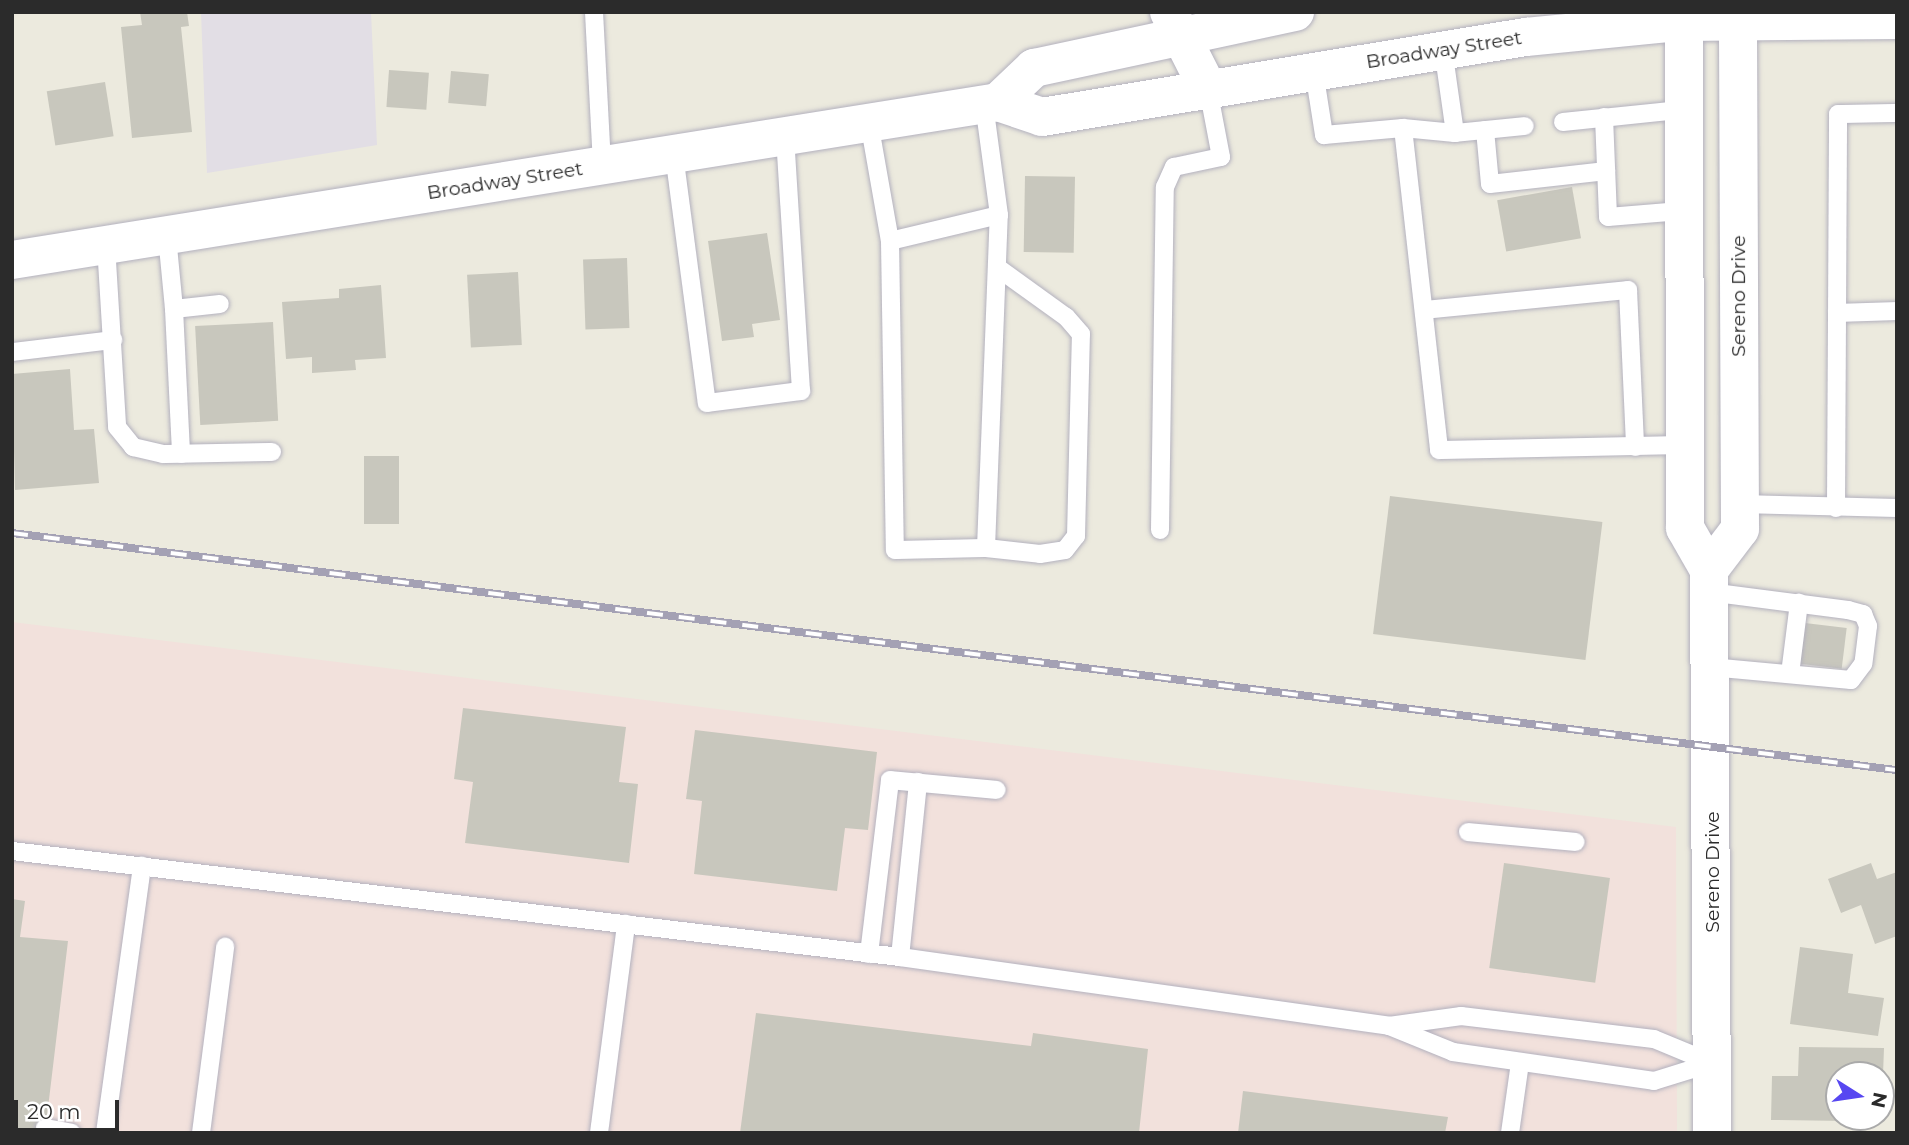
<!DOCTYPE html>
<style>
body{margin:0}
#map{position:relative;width:1909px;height:1145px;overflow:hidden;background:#eceade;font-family:Montserrat,sans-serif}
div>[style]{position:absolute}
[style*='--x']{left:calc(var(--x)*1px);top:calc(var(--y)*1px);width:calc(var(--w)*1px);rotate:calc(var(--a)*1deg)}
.industrial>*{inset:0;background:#e2dee5}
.medical>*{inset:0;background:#f2e1dc}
.building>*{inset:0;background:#c8c7bd;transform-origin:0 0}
.roads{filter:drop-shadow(0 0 2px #b3b1be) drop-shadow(0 0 2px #b3b1be)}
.service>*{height:18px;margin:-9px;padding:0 9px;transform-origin:9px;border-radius:9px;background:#fff}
.tertiary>*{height:38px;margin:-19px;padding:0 19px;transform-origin:19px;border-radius:19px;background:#fff}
.secondary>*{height:38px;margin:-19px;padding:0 19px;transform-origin:19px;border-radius:19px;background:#fff}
.rail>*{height:8px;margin-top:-4px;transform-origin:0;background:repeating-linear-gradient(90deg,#fff 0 16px,#a4a1b4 0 32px);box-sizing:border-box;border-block:2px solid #a4a1b4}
span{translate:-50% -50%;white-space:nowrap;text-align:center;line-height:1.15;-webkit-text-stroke:5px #fff;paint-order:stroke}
.street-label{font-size:19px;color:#2b2b2b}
.frame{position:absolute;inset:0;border:14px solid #2b2b2b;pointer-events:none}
.north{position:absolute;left:1825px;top:1061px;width:70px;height:70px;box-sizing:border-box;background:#fff;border:2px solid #aaa;border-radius:50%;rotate:102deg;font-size:19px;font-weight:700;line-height:28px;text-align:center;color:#2b2b2b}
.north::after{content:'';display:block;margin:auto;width:24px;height:32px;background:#5747f1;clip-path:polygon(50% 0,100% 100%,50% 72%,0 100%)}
.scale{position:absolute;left:14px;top:1100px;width:105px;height:32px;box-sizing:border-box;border:4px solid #2b2b2b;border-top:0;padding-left:9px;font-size:21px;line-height:24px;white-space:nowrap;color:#2b2b2b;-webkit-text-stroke:5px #fff;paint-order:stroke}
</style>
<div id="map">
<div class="industrial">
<div style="clip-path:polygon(201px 12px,371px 12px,377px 145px,207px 173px)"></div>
</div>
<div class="medical">
<div style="clip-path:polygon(12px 622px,1676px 827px,1677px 1133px,12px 1133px)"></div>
</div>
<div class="building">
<div style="clip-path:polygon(140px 12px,187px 12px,189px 26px,181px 27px,192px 132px,132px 138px,121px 27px,142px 25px)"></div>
<div style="left:389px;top:70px;width:40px;height:37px;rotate:4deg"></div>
<div style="left:451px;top:71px;width:38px;height:32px;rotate:5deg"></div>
<div style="left:105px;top:82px;width:55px;height:59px;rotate:81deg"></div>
<div style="left:1025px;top:176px;width:50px;height:76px;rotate:1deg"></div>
<div style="left:1572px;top:187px;width:52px;height:76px;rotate:80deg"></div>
<div style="clip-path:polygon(767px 233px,780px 320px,752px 324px,754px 337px,722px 341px,708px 241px)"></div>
<div style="left:627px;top:258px;width:70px;height:44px;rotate:88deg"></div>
<div style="left:518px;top:272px;width:73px;height:51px;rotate:87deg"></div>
<div style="clip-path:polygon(381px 285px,386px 358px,355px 360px,356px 370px,312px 373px,312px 357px,286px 359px,282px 302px,339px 298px,339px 289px)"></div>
<div style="left:273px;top:322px;width:99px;height:78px;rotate:87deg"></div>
<div style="clip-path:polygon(70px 369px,74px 430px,94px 429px,99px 483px,15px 490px,12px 374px)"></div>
<div style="left:364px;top:456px;width:35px;height:68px"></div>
<div style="left:1390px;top:496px;width:214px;height:139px;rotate:7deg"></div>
<div style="left:1805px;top:623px;width:42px;height:41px;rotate:7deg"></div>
<div style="clip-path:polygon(463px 708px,626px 727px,619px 782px,638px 784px,629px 863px,465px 843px,473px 782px,454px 779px)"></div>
<div style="clip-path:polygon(695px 730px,877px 752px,868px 830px,845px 828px,837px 891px,694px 874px,702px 801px,686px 799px)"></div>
<div style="left:1504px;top:863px;width:107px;height:106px;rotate:8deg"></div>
<div style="clip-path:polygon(1871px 863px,1877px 879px,1897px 872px,1897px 936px,1875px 944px,1861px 905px,1841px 913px,1828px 879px)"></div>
<div style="clip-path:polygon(12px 899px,25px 901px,20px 937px,68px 941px,45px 1133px,12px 1133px)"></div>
<div style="clip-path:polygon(1800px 947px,1853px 954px,1848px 993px,1884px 998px,1878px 1036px,1790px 1024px)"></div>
<div style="clip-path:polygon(756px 1013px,1031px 1046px,1033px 1033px,1148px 1049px,1139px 1133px,740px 1133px)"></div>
<div style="clip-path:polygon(1799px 1047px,1884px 1048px,1883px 1075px,1839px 1075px,1839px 1117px,1847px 1121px,1771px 1120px,1772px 1076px,1798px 1076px)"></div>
<div style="clip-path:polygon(1243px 1091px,1448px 1117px,1445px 1133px,1238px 1133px)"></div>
</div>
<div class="roads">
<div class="service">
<div style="--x:594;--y:12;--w:153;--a:87"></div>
<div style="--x:1314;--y:71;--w:65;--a:81.1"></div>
<div style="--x:1324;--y:135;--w:79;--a:-5.1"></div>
<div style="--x:1403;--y:128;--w:52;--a:5.5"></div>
<div style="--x:1455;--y:133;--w:85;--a:-98.1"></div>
<div style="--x:1604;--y:117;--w:100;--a:87.7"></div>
<div style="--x:1608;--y:217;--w:73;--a:-4.7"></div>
<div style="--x:869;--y:122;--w:121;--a:80"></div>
<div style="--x:890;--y:241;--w:112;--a:-13.4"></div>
<div style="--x:999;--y:215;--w:112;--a:-97.7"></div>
<div style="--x:1563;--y:122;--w:118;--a:-5.9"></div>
<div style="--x:1403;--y:128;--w:324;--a:83.6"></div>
<div style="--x:1439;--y:450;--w:246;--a:-1.2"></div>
<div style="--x:1485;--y:130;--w:54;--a:84.7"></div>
<div style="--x:1490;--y:184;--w:117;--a:-6.4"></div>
<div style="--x:1455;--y:133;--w:70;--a:-5.7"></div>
<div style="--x:674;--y:154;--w:251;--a:82.5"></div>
<div style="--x:707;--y:403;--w:95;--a:-7.3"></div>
<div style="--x:801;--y:391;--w:256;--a:-93.6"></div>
<div style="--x:167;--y:236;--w:73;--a:84.5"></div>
<div style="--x:174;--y:309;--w:46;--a:-6.2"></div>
<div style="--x:890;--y:241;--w:309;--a:89.1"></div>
<div style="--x:895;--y:550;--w:91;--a:-1.3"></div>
<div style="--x:986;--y:548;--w:333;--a:-87.8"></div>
<div style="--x:106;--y:245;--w:182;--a:86.5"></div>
<div style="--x:117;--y:427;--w:26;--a:51"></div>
<div style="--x:133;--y:447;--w:31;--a:13"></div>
<div style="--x:163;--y:454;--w:109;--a:-1.1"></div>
<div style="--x:174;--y:309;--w:145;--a:87.2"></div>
<div style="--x:1424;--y:310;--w:205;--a:-5.6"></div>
<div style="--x:1628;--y:290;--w:157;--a:87.4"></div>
<div style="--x:1837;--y:313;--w:60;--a:-1.9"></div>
<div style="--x:12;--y:352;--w:102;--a:-6.8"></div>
<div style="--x:1740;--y:504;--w:157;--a:1.5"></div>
<div style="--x:1836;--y:508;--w:394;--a:-89.7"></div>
<div style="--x:1838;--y:114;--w:59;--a:-1"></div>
<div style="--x:1160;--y:530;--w:343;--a:-89.2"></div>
<div style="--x:1165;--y:187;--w:22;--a:-66"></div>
<div style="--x:1174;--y:167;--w:48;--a:-12"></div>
<div style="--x:1221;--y:157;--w:69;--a:-100.8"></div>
<div style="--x:986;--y:548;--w:54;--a:6.3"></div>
<div style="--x:1040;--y:554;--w:25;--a:-9"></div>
<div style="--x:1065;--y:550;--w:18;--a:-52"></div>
<div style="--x:1076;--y:536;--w:202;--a:-88.6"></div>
<div style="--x:1081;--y:334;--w:23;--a:-131"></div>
<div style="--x:1066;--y:317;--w:84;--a:-144.2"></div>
<div style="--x:1709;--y:592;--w:140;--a:7.4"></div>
<div style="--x:1848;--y:610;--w:16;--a:15"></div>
<div style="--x:1863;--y:614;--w:13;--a:67"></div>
<div style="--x:1868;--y:626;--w:38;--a:97"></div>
<div style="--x:1863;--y:664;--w:20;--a:127"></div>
<div style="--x:1851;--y:680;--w:141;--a:-174.7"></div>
<div style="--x:1790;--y:674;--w:72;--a:-82.8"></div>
<div style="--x:1468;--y:832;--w:108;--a:5.3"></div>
<div style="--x:12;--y:851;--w:894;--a:6.81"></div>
<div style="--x:900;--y:957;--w:494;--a:8"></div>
<div style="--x:1389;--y:1026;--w:69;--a:22.1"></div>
<div style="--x:1453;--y:1052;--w:203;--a:8.2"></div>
<div style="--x:1654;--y:1081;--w:61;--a:-17.2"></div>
<div style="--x:869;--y:954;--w:175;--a:-83.1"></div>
<div style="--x:890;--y:780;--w:107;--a:5.3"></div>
<div style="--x:900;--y:957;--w:176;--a:-84.1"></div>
<div style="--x:1389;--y:1026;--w:73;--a:-7.9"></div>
<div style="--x:1461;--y:1016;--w:194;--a:6.8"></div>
<div style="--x:1654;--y:1039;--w:63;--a:22.5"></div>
<div style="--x:45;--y:1128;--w:27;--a:10"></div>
<div style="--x:105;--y:1133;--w:270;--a:-82.1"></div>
<div style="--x:201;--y:1133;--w:188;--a:-82.6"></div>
<div style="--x:599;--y:1133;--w:211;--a:-82.6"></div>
<div style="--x:1510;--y:1133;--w:71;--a:-81.9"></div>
</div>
<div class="tertiary">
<div style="--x:1169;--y:12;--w:86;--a:63.1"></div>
<div style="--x:1684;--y:12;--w:516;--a:89.89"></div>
<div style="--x:1685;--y:528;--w:48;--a:60.3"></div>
<div style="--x:1709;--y:570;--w:563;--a:89.69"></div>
<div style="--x:1709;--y:570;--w:51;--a:-52.9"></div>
<div style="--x:1740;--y:529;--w:505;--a:-90.23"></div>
<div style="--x:1738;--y:24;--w:13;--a:-113"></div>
</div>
<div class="secondary">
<div style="--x:998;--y:102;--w:50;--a:-43.4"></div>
<div style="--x:1034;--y:68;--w:267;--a:-12.1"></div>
<div style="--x:12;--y:260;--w:999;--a:-9.1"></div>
<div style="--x:998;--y:102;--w:46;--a:18.8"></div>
<div style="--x:1042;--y:117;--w:491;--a:-9.4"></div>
<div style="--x:1526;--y:37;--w:155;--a:-5.6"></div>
<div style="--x:1680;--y:22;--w:217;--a:-0.5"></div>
</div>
</div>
<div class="rail">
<div style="--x:12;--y:533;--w:1900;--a:7.17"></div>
</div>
<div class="street-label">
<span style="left:1444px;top:50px;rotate:-9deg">Broadway Street</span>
<span style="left:505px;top:181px;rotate:-9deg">Broadway Street</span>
<span style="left:1739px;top:296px;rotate:-90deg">Sereno Drive</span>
<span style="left:1713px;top:872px;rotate:-90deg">Sereno Drive</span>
</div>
<div class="frame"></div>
<div class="north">N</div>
<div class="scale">20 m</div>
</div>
